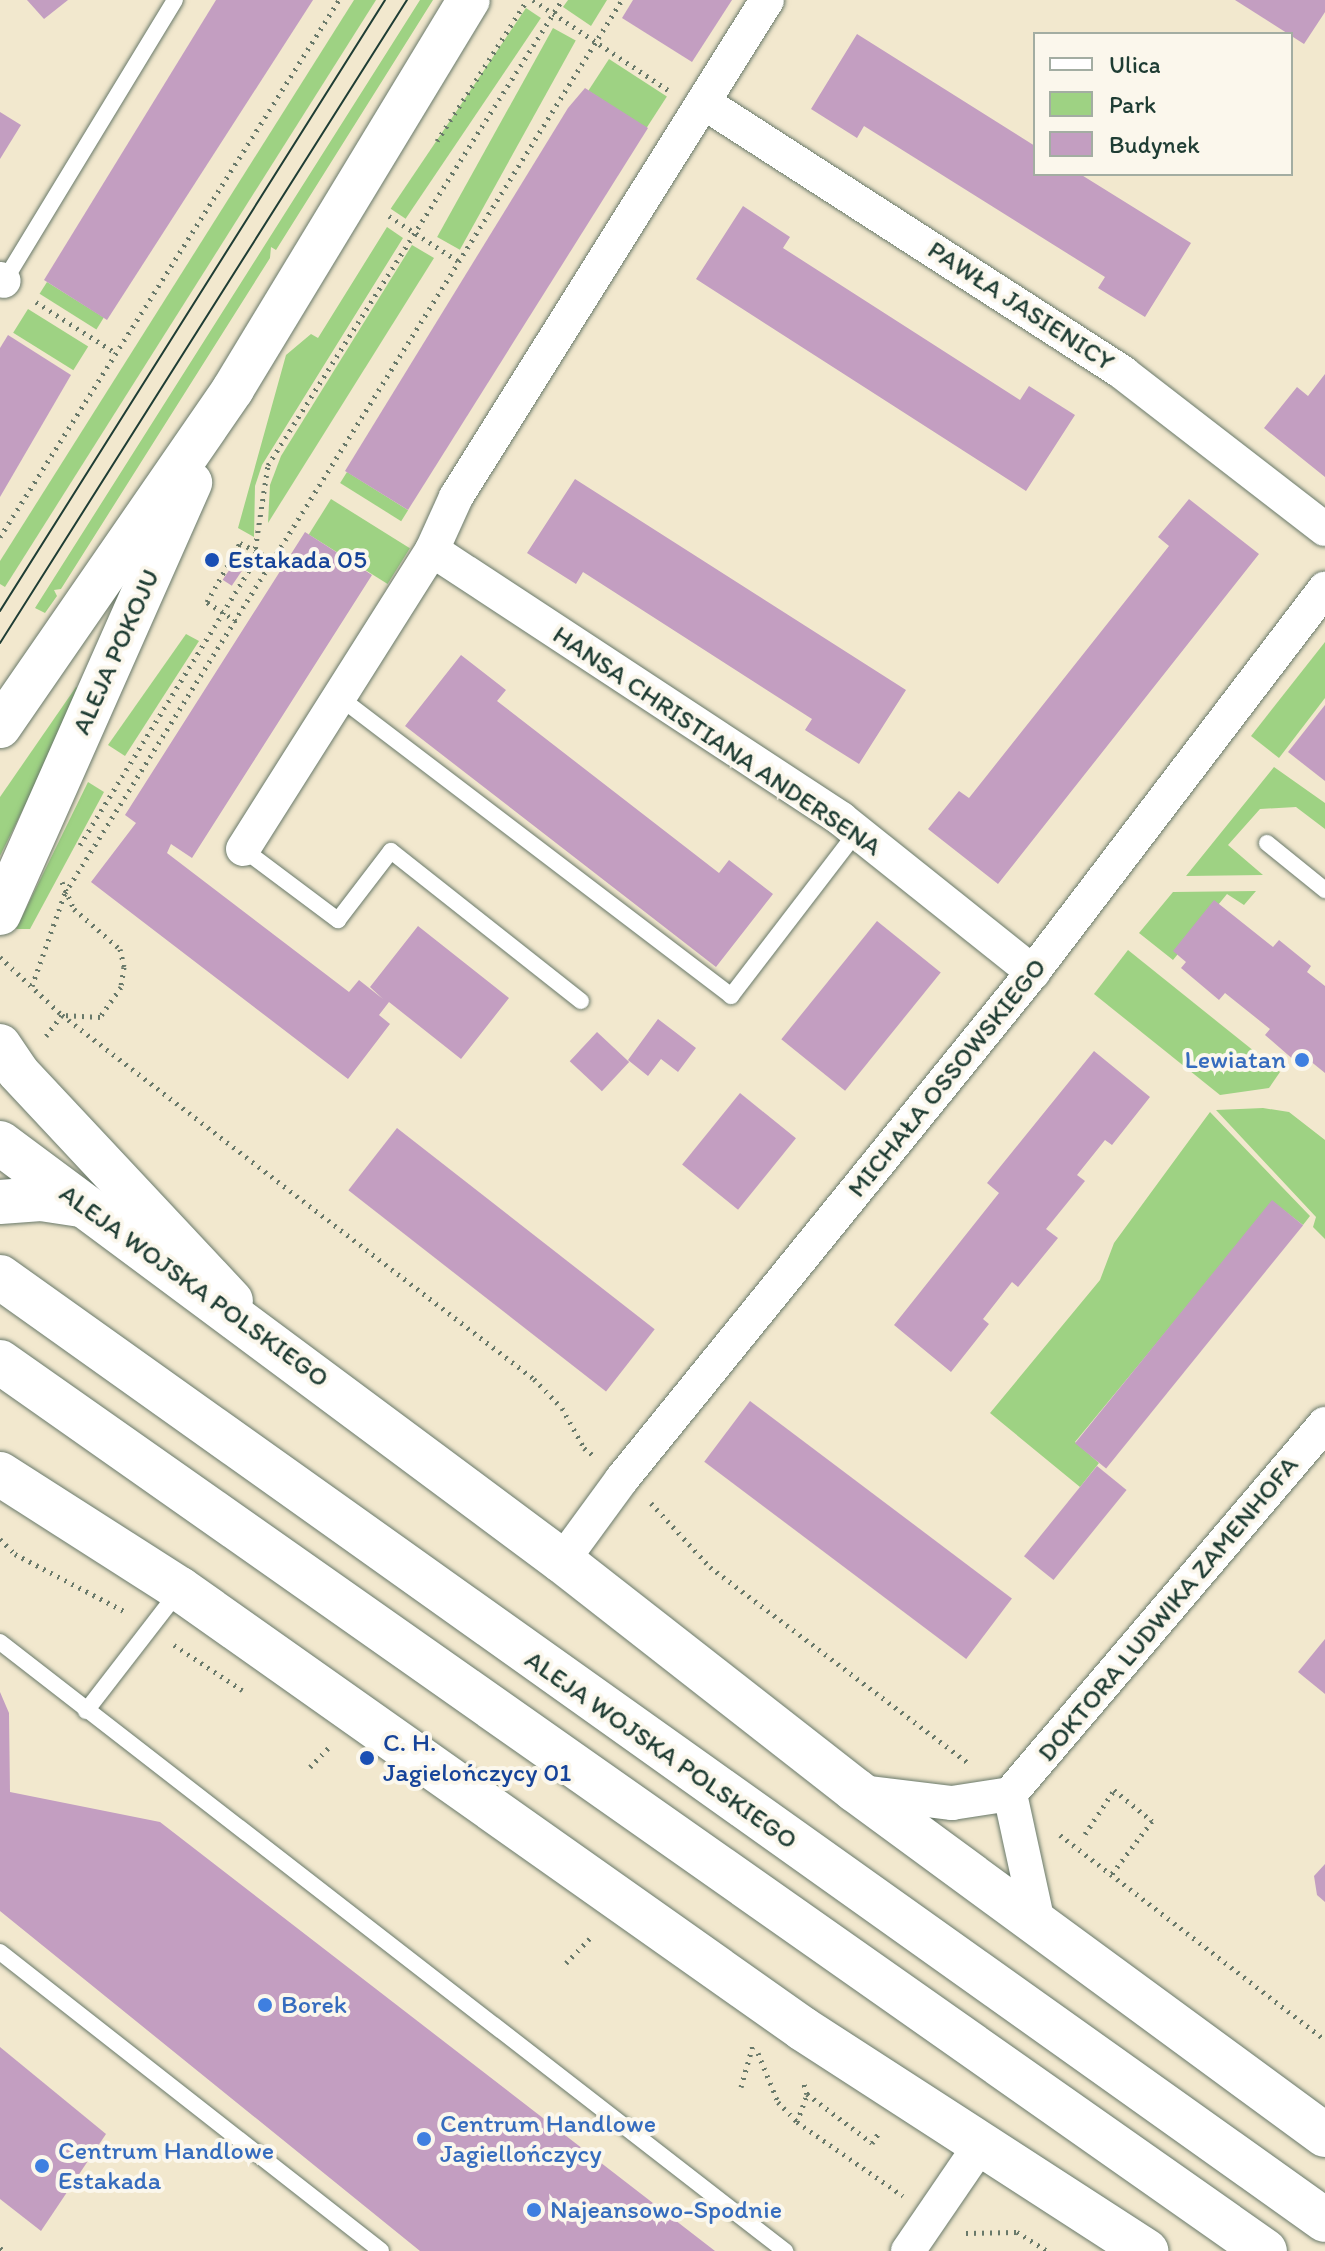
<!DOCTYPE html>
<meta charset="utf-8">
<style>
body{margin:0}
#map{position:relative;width:1325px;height:2251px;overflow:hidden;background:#f2e8ce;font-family:Itim,sans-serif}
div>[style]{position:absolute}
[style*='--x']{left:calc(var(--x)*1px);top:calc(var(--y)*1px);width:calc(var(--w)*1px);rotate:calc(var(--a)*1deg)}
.green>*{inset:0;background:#9ed283;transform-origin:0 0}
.building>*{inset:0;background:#c39ec1;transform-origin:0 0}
.path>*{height:5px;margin-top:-2.5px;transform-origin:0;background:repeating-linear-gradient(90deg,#69796a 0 2px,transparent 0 8px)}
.roads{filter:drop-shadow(0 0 2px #69796a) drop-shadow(0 0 2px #69796a)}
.service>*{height:16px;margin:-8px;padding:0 8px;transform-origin:8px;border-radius:8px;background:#fff}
.minor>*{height:34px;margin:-17px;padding:0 17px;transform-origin:17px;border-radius:17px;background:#fff}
.tertiary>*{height:42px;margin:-21px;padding:0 21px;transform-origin:21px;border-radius:21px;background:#fff}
.primary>*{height:44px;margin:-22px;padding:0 22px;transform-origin:22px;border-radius:22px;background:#fff}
.tram>*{height:2px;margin:-1px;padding:0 1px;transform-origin:1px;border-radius:1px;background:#1f3d34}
.dots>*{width:22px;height:22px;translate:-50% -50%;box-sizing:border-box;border:4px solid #fbf7ec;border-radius:50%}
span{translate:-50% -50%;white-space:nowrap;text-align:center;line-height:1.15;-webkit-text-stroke:8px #fbf7ec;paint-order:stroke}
.street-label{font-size:26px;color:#1f3d34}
.transit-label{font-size:26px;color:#164399}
.left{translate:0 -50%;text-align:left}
.shop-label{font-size:26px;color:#366cbe}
.right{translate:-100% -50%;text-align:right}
.legend{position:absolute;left:1033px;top:32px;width:260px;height:144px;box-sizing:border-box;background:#fbf7ec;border:2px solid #a3ada2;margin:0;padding:10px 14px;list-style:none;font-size:24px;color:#1f3d34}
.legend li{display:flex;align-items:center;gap:16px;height:40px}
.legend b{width:40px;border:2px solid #a3ada2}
</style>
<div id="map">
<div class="green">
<div style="clip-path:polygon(354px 0,376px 0,5px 587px,0 584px,0 561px)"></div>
<div style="clip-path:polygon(420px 0,433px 0,276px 250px,271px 247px,270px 258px,61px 589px,54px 590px,57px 596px,45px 613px,35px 608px)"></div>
<div style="clip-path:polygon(568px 0,607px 0,591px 26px,563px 7px)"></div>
<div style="left:526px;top:8px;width:18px;height:242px;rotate:34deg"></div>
<div style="left:553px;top:28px;width:26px;height:239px;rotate:29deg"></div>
<div style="left:609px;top:59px;width:69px;height:38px;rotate:33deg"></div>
<div style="clip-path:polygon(387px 227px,403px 238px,262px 465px,255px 486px,254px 537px,238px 528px,286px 355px,311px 334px,318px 338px)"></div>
<div style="clip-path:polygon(412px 245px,434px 258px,268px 523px,270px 485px,281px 456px)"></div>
<div style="left:47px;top:282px;width:67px;height:14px;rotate:32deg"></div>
<div style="left:28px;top:309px;width:71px;height:28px;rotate:32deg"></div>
<div style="left:347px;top:472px;width:72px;height:13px;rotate:32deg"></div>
<div style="left:331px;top:499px;width:93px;height:42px;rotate:32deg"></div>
<div style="clip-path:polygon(186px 634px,199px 641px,125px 756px,108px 745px)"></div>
<div style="clip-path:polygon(1325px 642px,1325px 698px,1279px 758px,1251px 736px)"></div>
<div style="clip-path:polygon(76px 687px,82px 690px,0 856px,0 797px)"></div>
<div style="clip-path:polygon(1274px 767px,1325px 803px,1325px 829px,1296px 807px,1260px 809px,1228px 845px,1263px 875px,1186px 876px)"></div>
<div style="clip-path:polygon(88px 782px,104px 792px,30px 929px,16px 929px)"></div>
<div style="clip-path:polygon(1256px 891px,1244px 905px,1227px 894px,1173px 960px,1139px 933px,1173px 892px)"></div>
<div style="clip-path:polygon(1128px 950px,1280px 1072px,1269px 1088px,1220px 1095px,1094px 994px)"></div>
<div style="clip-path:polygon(1263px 1108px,1289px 1112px,1325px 1140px,1325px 1239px,1313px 1227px,1316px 1217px,1216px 1110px)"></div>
<div style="clip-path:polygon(1210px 1112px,1310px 1216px,1303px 1225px,1273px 1202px,1075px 1442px,1099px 1463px,1080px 1487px,990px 1413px,1100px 1280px,1114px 1243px)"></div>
</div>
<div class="building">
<div style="clip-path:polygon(27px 0,68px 0,44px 19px)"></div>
<div style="clip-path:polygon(216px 0,313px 0,107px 320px,44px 280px)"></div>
<div style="clip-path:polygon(633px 0,732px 0,692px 62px,622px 18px)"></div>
<div style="clip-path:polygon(1235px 0,1325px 0,1325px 12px,1304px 44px)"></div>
<div style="clip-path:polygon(857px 34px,1035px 146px,1035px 174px,1080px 174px,1191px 243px,1145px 317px,1098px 288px,1105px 277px,864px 126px,857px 138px,811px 109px)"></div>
<div style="clip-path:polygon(585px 88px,648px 128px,408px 510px,345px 471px,568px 108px)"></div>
<div style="clip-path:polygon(0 112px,21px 125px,0 159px)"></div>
<div style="clip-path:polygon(743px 206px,790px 237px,783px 248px,1020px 400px,1029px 386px,1075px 415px,1026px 491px,696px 279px)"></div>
<div style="clip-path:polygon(8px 335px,71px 375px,0 497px,0 348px)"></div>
<div style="clip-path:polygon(1325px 374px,1325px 477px,1264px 428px,1297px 387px,1308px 396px)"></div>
<div style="clip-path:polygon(575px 479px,906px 690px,859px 764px,805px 730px,812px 719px,583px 572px,576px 584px,527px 553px)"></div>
<div style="clip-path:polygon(1189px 499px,1259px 554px,998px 884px,928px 829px,959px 791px,969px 798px,1169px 546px,1158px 537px)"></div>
<div style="clip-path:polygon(305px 532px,372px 575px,192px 858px,171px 844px,167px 853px,349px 992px,359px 980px,383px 999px,370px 987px,418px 926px,509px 998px,461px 1059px,389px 1002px,379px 1015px,390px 1024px,348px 1079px,91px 882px,136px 823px,125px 815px)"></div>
<div style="left:240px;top:554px;width:11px;height:31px;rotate:34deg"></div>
<div style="clip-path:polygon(461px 655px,506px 690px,497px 701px,719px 873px,729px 860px,773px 894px,716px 967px,405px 726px)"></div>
<div style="clip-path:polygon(1325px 705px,1325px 781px,1288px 752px)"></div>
<div style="clip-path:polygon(1214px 900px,1273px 947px,1279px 940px,1311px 966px,1307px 972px,1325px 986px,1325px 1073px,1309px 1060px,1303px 1068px,1265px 1035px,1270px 1029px,1225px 993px,1219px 1000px,1181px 968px,1186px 962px,1173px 951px)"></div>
<div style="left:877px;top:921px;width:82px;height:152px;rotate:39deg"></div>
<div style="clip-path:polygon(658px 1019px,696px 1048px,678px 1072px,661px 1059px,648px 1076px,628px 1060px)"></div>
<div style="left:597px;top:1032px;width:44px;height:40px;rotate:43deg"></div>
<div style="clip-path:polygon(1094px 1051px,1150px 1097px,1112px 1145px,1105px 1140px,1077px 1175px,1085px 1181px,1046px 1229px,1058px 1238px,1018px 1287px,1012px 1282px,983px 1319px,989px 1324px,951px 1372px,894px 1325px,999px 1193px,987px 1183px)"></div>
<div style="left:740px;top:1093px;width:72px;height:92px;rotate:39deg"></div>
<div style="left:397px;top:1128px;width:327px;height:79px;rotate:38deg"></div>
<div style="left:1272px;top:1200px;width:40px;height:313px;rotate:39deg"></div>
<div style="left:750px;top:1401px;width:328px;height:76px;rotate:37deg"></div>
<div style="left:1097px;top:1466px;width:38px;height:116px;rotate:39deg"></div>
<div style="clip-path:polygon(1325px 1639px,1325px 1694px,1298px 1672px)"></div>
<div style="clip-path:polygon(0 1692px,9px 1713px,10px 1792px,160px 1822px,715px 2251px,420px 2251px,0 1911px)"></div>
<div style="clip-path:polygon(1325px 1864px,1325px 1902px,1317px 1895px,1314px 1876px)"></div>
<div style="clip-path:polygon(0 2047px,106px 2134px,41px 2231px,0 2199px)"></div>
</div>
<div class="path">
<div style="--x:533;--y:0;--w:162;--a:33.7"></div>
<div style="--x:437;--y:141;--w:167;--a:-57.4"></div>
<div style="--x:389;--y:216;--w:82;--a:33.1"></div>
<div style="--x:36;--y:302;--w:95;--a:32.5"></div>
<div style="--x:0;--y:537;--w:635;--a:-57.74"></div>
<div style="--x:236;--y:621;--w:35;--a:-147"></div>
<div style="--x:207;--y:602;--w:68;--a:-60.8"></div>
<div style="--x:240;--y:543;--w:39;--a:27"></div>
<div style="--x:80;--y:845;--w:330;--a:-58.4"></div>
<div style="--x:253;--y:564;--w:100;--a:-81.4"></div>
<div style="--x:268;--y:465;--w:550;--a:-57.7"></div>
<div style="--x:62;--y:882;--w:30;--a:66"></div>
<div style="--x:74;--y:909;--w:61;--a:41"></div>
<div style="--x:120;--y:949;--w:18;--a:77"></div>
<div style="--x:124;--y:967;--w:20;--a:99"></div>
<div style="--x:121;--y:987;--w:37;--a:125"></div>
<div style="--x:100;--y:1017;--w:37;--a:-177"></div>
<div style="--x:0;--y:957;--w:85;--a:43.1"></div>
<div style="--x:62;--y:1015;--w:596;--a:37.64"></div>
<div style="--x:534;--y:1379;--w:40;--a:46"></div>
<div style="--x:562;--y:1408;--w:46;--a:61.2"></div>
<div style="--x:584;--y:1448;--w:13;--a:39"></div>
<div style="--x:32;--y:986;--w:99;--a:-70.5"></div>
<div style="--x:65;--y:893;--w:1052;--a:-58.05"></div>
<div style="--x:46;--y:1036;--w:26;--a:-53"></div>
<div style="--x:651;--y:1503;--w:87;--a:47.3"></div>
<div style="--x:710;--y:1567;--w:323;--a:37.2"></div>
<div style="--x:0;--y:1539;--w:21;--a:45"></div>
<div style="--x:15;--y:1554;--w:125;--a:27.6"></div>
<div style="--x:174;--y:1645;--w:82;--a:33.5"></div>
<div style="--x:310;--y:1767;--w:28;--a:-46"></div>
<div style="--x:1085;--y:1834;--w:53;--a:-56.6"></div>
<div style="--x:1114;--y:1790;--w:49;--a:39.2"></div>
<div style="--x:1152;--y:1821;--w:68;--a:127.2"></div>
<div style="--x:1060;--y:1835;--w:335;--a:37.7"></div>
<div style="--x:566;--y:1963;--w:37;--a:-46"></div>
<div style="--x:758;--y:2053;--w:53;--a:67.8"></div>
<div style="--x:778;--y:2102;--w:28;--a:46"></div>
<div style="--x:797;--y:2122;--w:129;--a:34.9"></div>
<div style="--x:741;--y:2087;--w:44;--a:-74.1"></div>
<div style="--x:807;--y:2094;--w:81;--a:37"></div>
<div style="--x:872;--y:2143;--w:14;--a:-56"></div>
<div style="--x:797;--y:2122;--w:30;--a:-70"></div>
<div style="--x:807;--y:2094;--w:14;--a:-107"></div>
<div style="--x:966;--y:2233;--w:51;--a:-1.1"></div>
<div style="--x:1017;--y:2232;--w:36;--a:32"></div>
<div style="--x:0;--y:2248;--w:5;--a:37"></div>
</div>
<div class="roads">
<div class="service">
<div style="--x:3;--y:283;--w:331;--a:-58.7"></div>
<div style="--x:339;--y:697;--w:493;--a:37.3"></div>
<div style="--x:731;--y:996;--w:194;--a:-52.5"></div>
<div style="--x:1267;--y:843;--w:75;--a:39"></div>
<div style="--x:243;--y:849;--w:119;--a:36.8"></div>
<div style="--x:338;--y:920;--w:87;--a:-52.5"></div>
<div style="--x:391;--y:851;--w:242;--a:38.3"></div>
<div style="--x:0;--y:1642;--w:994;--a:37.8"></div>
<div style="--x:86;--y:1711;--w:150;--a:-52.3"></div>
<div style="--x:0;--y:1952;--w:484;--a:38.1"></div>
</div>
<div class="minor">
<div style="--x:703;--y:102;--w:500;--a:32.8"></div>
<div style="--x:1123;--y:373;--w:255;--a:37.7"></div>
<div style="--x:0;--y:279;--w:4;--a:27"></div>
<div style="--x:432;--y:550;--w:490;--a:33.3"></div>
<div style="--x:841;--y:819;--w:246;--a:38.6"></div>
<div style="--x:243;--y:849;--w:354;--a:-57.7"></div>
<div style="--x:432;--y:550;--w:58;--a:-65.6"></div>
<div style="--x:456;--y:497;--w:586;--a:-57.96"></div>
<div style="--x:562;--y:1561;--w:102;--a:-53.8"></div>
<div style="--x:622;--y:1479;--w:653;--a:-50.97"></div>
<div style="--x:1033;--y:972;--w:482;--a:-52.7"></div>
<div style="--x:862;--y:1792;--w:91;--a:7"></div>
<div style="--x:952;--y:1803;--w:59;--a:-8.8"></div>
<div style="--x:1010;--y:1794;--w:486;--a:-49.6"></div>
<div style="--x:1010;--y:1794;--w:131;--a:77.7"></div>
<div style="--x:908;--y:2251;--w:130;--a:-55.7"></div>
</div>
<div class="tertiary">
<div style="--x:0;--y:727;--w:411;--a:-55.4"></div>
<div style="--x:233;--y:389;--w:455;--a:-58.8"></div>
<div style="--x:0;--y:914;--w:472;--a:-66.1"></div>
<div style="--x:0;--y:1045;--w:32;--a:56"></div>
<div style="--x:18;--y:1072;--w:313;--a:46.9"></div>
</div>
<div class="primary">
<div style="--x:0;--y:1143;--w:700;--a:36.64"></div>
<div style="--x:562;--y:1561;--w:372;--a:38"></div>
<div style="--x:855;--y:1790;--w:583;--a:36.28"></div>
<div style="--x:0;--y:1202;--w:41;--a:-4.2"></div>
<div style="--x:41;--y:1199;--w:40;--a:8.5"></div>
<div style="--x:0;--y:1277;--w:1626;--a:35.44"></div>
<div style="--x:0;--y:1362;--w:1546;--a:35.1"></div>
<div style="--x:0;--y:1474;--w:214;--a:32.6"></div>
<div style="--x:180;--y:1589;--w:763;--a:35.23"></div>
<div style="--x:803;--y:2029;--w:409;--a:32.9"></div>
</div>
</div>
<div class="tram">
<div style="--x:0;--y:611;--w:722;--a:-57.78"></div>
<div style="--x:0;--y:643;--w:761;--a:-57.67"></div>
</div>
<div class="dots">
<div style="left:212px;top:560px;background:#1a4fb4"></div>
<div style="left:1302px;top:1060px;background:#3f7fe0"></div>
<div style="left:367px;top:1758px;background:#1a4fb4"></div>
<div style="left:265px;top:2005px;background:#3f7fe0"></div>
<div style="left:424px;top:2139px;background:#3f7fe0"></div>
<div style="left:42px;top:2166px;background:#3f7fe0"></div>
<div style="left:534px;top:2210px;background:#3f7fe0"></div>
</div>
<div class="street-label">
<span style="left:1021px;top:306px;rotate:33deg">PAWŁA JASIENICY</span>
<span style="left:116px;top:652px;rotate:-66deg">ALEJA POKOJU</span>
<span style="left:717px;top:741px;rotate:34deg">HANSA CHRISTIANA ANDERSENA</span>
<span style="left:947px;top:1078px;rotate:-51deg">MICHAŁA OSSOWSKIEGO</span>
<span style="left:194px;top:1286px;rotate:36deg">ALEJA WOJSKA POLSKIEGO</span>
<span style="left:1168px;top:1609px;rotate:-50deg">DOKTORA LUDWIKA ZAMENHOFA</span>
<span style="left:661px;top:1750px;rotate:35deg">ALEJA WOJSKA POLSKIEGO</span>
</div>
<div class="transit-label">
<span class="left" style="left:228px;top:560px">Estakada 05</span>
<span class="left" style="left:383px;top:1758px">C. H.<br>Jagielończycy 01</span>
</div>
<div class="shop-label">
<span class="right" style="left:1286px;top:1060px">Lewiatan</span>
<span class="left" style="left:281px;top:2005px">Borek</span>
<span class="left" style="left:440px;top:2139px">Centrum Handlowe<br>Jagiellończycy</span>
<span class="left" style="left:58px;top:2166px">Centrum Handlowe<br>Estakada</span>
<span class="left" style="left:550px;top:2210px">Najeansowo-Spodnie</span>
</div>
<ul class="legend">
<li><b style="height:10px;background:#fff"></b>Ulica</li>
<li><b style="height:22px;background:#9ed283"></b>Park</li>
<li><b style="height:22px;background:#c39ec1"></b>Budynek</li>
</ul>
</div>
